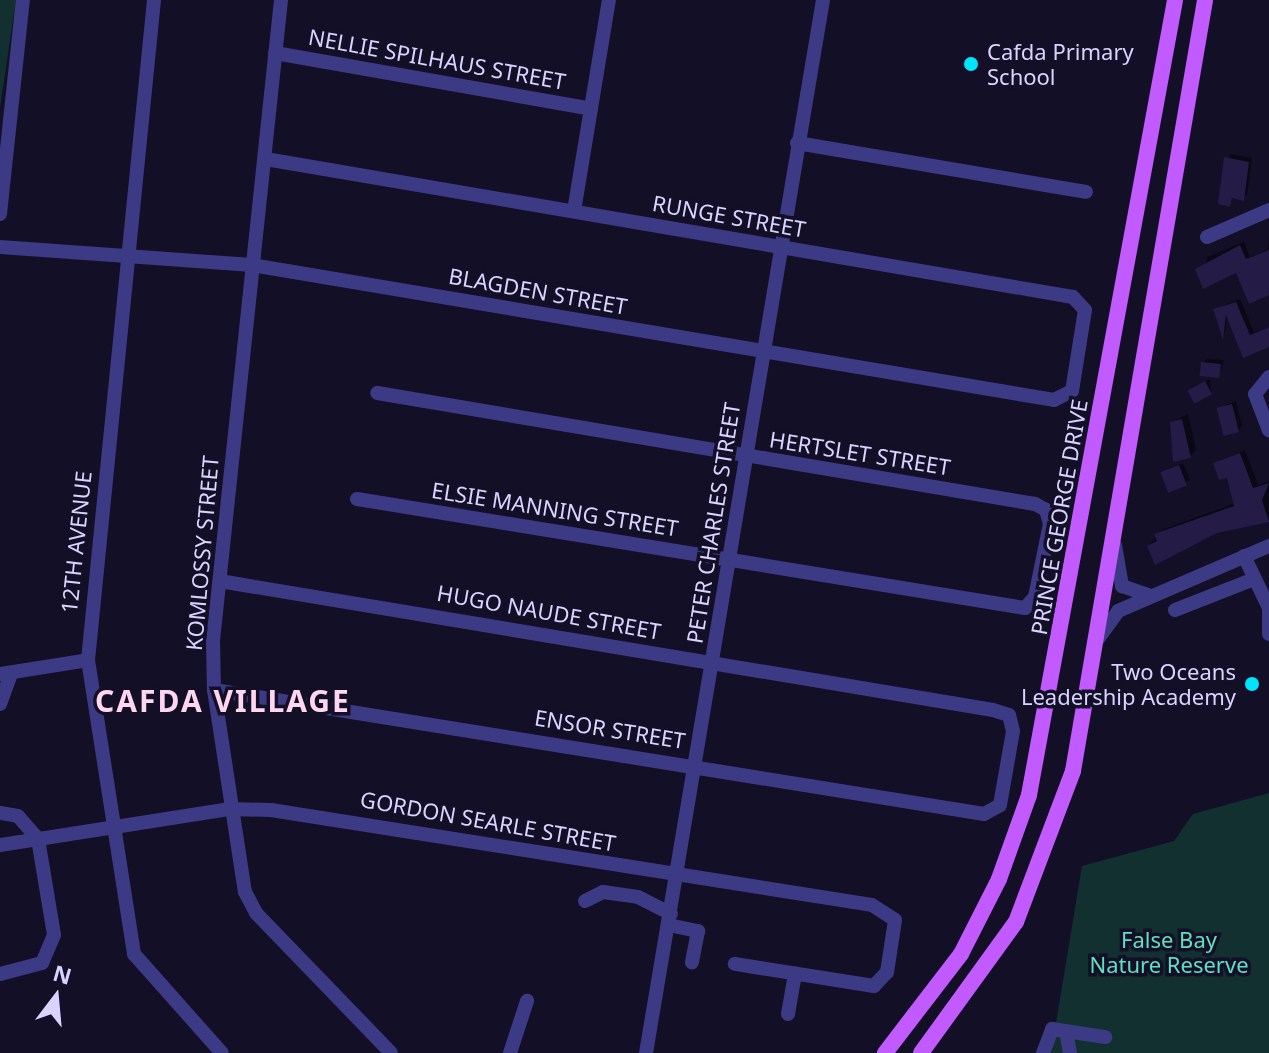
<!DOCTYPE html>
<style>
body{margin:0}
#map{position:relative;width:1269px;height:1053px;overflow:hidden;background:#130f26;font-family:"Noto Sans",sans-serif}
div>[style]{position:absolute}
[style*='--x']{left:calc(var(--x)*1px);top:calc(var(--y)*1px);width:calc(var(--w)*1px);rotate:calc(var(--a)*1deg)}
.green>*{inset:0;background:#12302f}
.shadow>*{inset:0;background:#0007}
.building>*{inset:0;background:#241b47;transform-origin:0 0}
.minor>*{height:14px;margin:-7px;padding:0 7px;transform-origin:7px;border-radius:7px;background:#3d3a85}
.major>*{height:16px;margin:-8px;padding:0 8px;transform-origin:8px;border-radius:8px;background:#c25bff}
.dots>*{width:22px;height:22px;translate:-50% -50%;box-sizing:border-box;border:4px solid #130f26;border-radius:50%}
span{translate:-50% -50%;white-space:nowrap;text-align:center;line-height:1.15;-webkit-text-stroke:7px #130f26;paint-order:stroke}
.poi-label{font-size:22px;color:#d9d4ff}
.left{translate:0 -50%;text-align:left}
.right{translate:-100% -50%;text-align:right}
.street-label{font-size:22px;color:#d9d4ff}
.park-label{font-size:22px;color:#5fe0c0}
.district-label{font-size:30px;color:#ffd6f0;font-weight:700;letter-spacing:2px}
.north{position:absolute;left:16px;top:957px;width:80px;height:80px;-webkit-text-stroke:6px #130f26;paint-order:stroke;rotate:16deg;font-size:22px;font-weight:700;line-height:32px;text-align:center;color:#d9d4ff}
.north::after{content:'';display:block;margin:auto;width:28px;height:36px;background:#d9d4ff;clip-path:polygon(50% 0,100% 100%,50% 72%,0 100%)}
</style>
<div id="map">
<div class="green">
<div style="clip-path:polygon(0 0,16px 0,0 108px)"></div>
<div style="clip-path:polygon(1269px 793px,1269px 1053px,1051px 1053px,1082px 866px,1174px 841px,1193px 814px)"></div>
</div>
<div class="shadow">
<div style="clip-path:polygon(1230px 154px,1252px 158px,1247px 195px,1220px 201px)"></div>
<div style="clip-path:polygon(1269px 235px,1269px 292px,1237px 270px,1205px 266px,1207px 257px,1244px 242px,1250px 257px,1268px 250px)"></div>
<div style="clip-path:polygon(1240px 299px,1254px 332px,1269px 327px,1269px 346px,1244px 355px,1228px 315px,1224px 337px,1215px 309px)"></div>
<div style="clip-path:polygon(1207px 359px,1224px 360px,1219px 376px,1203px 363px)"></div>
<div style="clip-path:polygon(1210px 379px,1211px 392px,1189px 391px,1193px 387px)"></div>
<div style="clip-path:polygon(1236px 401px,1242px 426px,1238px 430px,1218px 408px)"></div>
<div style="clip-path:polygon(1188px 414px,1196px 450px,1190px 456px,1172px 422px)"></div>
<div style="clip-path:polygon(1245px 450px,1258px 485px,1269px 481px,1269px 519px,1149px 546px,1161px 530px,1236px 503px,1228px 475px,1215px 463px)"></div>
<div style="clip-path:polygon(1183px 463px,1190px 480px,1168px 491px,1162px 473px)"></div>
</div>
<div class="building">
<div style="clip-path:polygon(1224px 157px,1249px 162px,1244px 201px,1232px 198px,1230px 207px,1218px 204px)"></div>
<div style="clip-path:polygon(1240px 245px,1246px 259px,1269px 250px,1269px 295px,1249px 304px,1236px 273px,1203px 289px,1195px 269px)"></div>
<div style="clip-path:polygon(1236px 302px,1250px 335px,1269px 327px,1269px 347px,1243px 358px,1226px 315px,1223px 340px,1213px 309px)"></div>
<div style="left:1201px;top:362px;width:20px;height:14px;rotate:6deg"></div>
<div style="left:1205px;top:381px;width:15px;height:20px;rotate:62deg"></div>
<div style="left:1232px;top:404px;width:29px;height:16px;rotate:76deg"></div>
<div style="clip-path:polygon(1182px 419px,1191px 458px,1173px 462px,1170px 422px)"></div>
<div style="clip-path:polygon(1240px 453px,1253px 488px,1269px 483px,1262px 500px,1269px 522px,1217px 533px,1155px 565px,1147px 546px,1157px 541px,1154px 534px,1234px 506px,1227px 478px,1219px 480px,1213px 463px)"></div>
<div style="left:1179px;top:465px;width:22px;height:20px;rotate:69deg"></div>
</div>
<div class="minor">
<div style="--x:154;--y:0;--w:663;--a:95.71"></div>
<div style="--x:88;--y:660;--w:298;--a:81.1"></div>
<div style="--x:134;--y:954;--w:132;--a:48.4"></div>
<div style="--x:281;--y:0;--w:644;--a:96.06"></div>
<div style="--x:213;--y:640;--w:50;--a:88.9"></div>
<div style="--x:214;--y:690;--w:204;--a:81.3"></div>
<div style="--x:245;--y:892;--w:24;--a:62"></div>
<div style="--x:256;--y:913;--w:194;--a:46"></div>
<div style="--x:275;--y:53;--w:321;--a:10"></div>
<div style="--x:797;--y:143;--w:293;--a:9.6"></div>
<div style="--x:574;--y:211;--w:214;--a:-80.6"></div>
<div style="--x:0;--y:214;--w:215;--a:-83.9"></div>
<div style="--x:1207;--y:237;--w:68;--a:-23.5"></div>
<div style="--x:0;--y:247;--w:253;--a:4.1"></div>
<div style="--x:252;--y:265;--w:813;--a:9.55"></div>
<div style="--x:1054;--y:400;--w:20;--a:-27"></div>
<div style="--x:1072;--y:391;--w:82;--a:-80.9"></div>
<div style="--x:1085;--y:310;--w:18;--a:-133"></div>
<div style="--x:1073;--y:297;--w:819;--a:-170.3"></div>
<div style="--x:1269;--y:377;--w:22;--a:129"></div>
<div style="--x:1255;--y:394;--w:39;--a:69"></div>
<div style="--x:357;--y:499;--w:677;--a:9.27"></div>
<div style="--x:1025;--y:608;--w:15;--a:-48"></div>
<div style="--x:1035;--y:597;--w:75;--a:-78.4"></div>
<div style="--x:1050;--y:524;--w:15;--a:-106"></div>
<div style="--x:1046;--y:510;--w:13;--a:-151"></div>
<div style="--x:1035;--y:504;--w:667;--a:-170.42"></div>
<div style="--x:1115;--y:545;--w:42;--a:80.3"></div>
<div style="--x:1122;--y:586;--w:28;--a:19"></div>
<div style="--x:1244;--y:556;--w:58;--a:64.3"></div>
<div style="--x:1269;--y:608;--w:26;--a:90"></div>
<div style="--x:1175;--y:610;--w:85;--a:-21.4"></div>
<div style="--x:1098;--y:639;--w:34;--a:-54"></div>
<div style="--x:1118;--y:611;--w:164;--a:-23.3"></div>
<div style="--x:0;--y:674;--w:89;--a:-9"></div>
<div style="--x:214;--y:690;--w:780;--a:9.15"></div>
<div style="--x:984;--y:814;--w:18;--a:-29"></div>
<div style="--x:1000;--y:805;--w:75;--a:-80"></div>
<div style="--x:1013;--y:731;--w:16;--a:-104"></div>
<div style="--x:1009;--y:715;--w:17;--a:-163"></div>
<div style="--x:993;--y:710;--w:784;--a:-170.53"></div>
<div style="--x:0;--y:704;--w:33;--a:-70"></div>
<div style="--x:0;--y:813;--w:18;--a:9"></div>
<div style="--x:18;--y:816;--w:30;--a:49"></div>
<div style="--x:38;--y:839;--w:97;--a:80.5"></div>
<div style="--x:54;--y:935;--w:30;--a:113"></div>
<div style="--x:42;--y:963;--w:43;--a:165.3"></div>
<div style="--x:0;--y:845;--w:233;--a:-8.9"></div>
<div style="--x:230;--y:809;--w:41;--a:1.4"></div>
<div style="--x:271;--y:810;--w:608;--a:8.98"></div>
<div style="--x:872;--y:905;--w:27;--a:33"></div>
<div style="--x:895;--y:920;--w:53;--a:98.7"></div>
<div style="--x:887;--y:972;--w:19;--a:133"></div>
<div style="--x:874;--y:986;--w:141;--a:-171"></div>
<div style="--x:585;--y:901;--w:20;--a:-27"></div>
<div style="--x:603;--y:892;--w:35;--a:8"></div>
<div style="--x:638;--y:897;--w:37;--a:27"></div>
<div style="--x:669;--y:925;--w:30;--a:12"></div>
<div style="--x:698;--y:931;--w:32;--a:101"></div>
<div style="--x:788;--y:1014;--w:41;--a:-80.1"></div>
<div style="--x:1066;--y:1032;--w:21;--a:79"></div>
<div style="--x:510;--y:1053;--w:55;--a:-71.9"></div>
<div style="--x:646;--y:1053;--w:1068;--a:-80.46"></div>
<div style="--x:1043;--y:1053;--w:26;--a:-69"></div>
<div style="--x:1052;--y:1029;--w:54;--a:8.6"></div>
</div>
<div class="major">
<div style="--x:885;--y:1053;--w:125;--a:-52.5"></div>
<div style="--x:961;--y:954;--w:84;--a:-63.1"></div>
<div style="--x:999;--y:879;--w:89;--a:-70.3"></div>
<div style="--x:1029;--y:795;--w:808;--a:-79.59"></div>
<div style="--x:921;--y:1053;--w:162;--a:-54.1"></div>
<div style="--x:1016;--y:922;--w:161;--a:-69.3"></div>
<div style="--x:1073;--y:771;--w:782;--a:-80.28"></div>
</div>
<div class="dots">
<div style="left:971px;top:64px;background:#00e5ff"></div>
<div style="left:1252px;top:684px;background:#00e5ff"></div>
</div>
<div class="poi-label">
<span class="left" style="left:987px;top:64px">Cafda Primary<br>School</span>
<span class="right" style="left:1236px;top:684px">Two Oceans<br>Leadership Academy</span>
</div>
<div class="street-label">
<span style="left:437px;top:59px;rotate:10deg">NELLIE SPILHAUS STREET</span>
<span style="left:729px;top:216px;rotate:10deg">RUNGE STREET</span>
<span style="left:538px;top:291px;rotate:10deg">BLAGDEN STREET</span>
<span style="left:860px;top:453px;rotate:9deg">HERTSLET STREET</span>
<span style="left:555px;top:509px;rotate:9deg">ELSIE MANNING STREET</span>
<span style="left:1059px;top:517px;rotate:-80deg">PRINCE GEORGE DRIVE</span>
<span style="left:713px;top:523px;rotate:-81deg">PETER CHARLES STREET</span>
<span style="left:76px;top:542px;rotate:-84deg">12TH AVENUE</span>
<span style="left:202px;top:553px;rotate:-85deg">KOMLOSSY STREET</span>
<span style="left:549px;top:612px;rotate:10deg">HUGO NAUDE STREET</span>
<span style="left:610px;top:729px;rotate:9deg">ENSOR STREET</span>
<span style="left:488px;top:821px;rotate:10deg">GORDON SEARLE STREET</span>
</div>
<div class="park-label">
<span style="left:1169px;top:952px">False Bay<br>Nature Reserve</span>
</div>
<div class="district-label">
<span style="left:223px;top:701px">CAFDA VILLAGE</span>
</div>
<div class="north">N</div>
</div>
